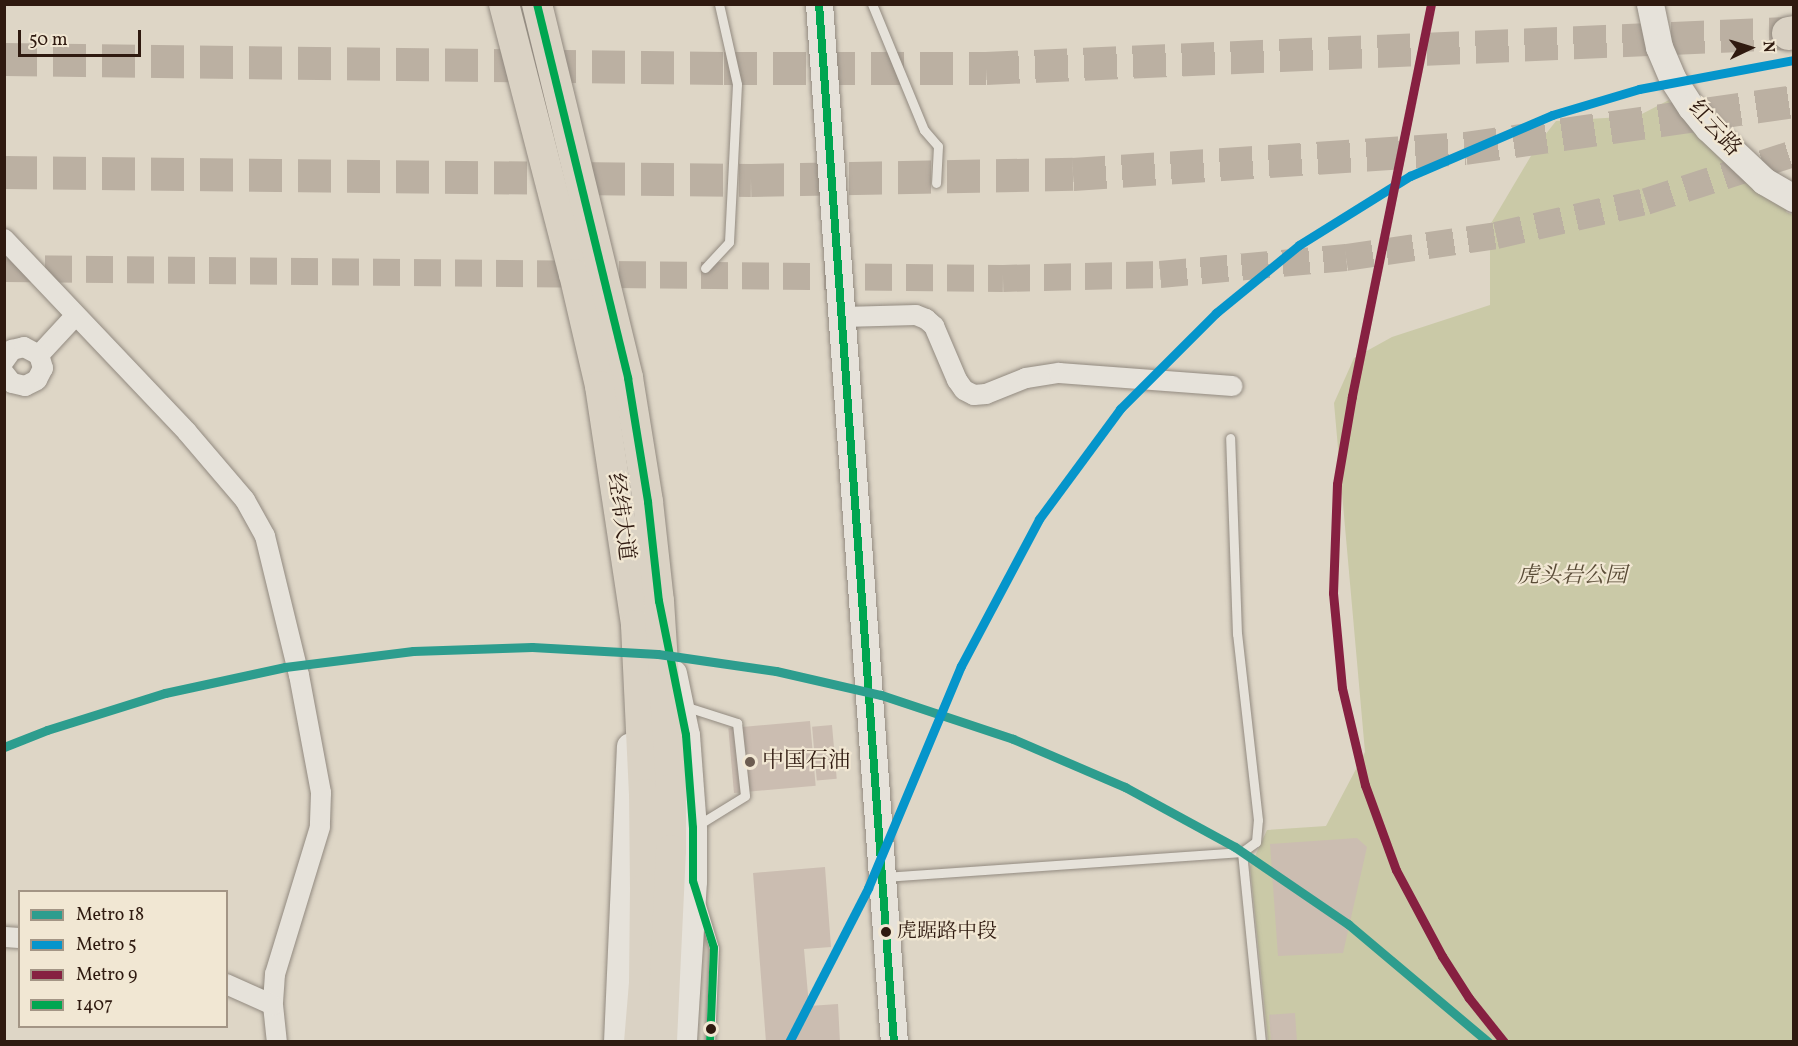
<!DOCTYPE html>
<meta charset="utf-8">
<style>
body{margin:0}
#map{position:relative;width:1798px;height:1046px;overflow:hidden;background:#ded6c6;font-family:Vollkorn,"Noto Serif SC",serif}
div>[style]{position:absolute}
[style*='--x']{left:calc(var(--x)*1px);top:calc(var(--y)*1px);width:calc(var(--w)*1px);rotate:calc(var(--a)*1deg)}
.green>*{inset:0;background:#cac9a7}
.building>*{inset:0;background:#cbbdb1;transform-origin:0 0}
.secondary-tunnel>*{height:27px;margin-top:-13.5px;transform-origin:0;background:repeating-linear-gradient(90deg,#bbb0a2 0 27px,transparent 0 41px)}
.highway-tunnel>*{height:33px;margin-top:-16.5px;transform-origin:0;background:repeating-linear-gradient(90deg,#bbb0a2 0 33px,transparent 0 49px)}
.roads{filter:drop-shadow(0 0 2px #928a80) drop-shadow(0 0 2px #928a80)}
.lane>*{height:9px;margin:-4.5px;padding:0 4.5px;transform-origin:4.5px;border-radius:4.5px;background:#e6e2da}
.street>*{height:20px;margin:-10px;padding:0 10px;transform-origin:10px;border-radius:10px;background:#e6e2da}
.secondary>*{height:27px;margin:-13.5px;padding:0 13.5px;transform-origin:13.5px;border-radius:13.5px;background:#e6e2da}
.primary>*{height:30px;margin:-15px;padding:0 15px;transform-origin:15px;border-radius:15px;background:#dad2c4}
.highway>*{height:33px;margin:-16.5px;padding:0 16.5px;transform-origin:16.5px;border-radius:16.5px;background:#dad2c4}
.bus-1>*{height:8px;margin:-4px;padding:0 4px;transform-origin:4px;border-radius:4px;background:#00a651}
.metro-1>*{height:9px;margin:-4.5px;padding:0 4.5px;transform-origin:4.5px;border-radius:4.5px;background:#2d9d8e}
.metro-2>*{height:9px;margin:-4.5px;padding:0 4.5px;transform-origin:4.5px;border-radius:4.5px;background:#0595cb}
.metro-3>*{height:9px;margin:-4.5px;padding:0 4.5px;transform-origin:4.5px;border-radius:4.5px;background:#862041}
.dots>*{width:16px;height:16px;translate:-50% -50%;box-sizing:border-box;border:3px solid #f1e7d3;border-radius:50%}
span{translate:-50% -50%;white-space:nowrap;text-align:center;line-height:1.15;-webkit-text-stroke:4.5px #f1e7d3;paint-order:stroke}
.bus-label{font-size:20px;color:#2f1a10}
.left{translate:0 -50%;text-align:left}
.street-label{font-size:22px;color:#2f1a10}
.park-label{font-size:22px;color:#594b36;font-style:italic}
.poi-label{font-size:22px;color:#2f1a10}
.frame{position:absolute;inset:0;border:6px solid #2f1a10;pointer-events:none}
.legend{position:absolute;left:18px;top:890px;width:210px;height:138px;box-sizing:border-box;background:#f1e7d3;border:2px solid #a39585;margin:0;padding:8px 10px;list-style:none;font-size:18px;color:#2f1a10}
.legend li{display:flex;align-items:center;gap:12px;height:30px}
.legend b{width:30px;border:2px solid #a39585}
.north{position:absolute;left:1720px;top:18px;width:60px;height:60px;-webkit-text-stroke:4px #f1e7d3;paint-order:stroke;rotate:86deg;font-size:16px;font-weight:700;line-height:24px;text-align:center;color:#2f1a10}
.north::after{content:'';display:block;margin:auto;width:21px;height:27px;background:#2f1a10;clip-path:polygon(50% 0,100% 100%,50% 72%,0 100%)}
.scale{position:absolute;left:18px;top:30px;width:123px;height:27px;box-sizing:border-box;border:3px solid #2f1a10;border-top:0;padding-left:8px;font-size:18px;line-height:21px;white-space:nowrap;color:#2f1a10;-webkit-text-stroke:4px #f1e7d3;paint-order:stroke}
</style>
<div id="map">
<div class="green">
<div style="clip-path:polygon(1669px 100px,1674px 111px,1685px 124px,1788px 207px,1786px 212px,1793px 215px,1793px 1041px,1268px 1041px,1250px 867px,1267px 830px,1326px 826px,1365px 752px,1334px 403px,1354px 358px,1392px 337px,1490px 305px,1490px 225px,1538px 144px,1556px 121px,1638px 116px)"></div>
</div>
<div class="building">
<div style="left:810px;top:721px;width:65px;height:82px;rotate:85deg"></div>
<div style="left:832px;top:725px;width:54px;height:20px;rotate:85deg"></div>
<div style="clip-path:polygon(1357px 838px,1367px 847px,1343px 953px,1278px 956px,1270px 844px)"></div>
<div style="clip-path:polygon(825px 867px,831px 947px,804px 949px,809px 1006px,838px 1004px,840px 1042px,766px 1042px,753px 873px)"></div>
<div style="left:1295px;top:1013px;width:29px;height:26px;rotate:86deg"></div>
</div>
<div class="secondary-tunnel">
<div style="--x:4;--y:268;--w:999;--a:0.57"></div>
<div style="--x:1003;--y:278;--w:157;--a:-1.5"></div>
<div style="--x:1160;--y:274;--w:187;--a:-5.2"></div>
<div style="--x:1346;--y:257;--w:152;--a:-8.3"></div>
<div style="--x:1496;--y:235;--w:154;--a:-12.8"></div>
<div style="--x:1646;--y:201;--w:156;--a:-18"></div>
</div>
<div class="highway-tunnel">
<div style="--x:4;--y:59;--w:720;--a:0.72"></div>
<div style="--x:724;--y:68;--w:262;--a:0"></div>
<div style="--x:986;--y:68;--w:803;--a:-2.5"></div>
<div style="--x:4;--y:172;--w:747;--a:0.61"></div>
<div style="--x:751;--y:180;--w:322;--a:-1.1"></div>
<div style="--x:1073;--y:174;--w:393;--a:-3.8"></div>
<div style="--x:1465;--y:148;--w:332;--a:-8.1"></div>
</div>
<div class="roads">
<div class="lane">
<div style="--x:872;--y:4;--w:136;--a:67.6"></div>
<div style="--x:924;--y:130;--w:21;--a:49"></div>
<div style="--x:938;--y:146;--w:37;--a:93"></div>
<div style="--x:705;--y:268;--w:35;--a:-47"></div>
<div style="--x:729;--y:242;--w:158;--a:-87.1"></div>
<div style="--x:737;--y:84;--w:82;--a:-102.7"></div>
<div style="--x:684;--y:706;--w:56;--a:17.8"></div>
<div style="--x:737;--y:723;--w:73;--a:83.7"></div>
<div style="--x:745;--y:796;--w:55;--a:148.3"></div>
<div style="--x:1242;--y:852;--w:191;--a:84.3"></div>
<div style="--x:884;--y:877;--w:359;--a:-4"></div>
<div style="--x:1242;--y:852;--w:17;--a:-36"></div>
<div style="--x:1256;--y:842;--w:22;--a:-85"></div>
<div style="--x:1258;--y:820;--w:187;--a:-96.4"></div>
<div style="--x:1237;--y:634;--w:196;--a:-92"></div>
<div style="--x:701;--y:905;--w:45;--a:73.2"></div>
<div style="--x:714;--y:948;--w:94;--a:92.4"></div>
</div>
<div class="street">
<div style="--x:4;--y:239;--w:266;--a:46.5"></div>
<div style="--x:187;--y:432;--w:89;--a:49.5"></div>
<div style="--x:245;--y:500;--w:41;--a:60.9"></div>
<div style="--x:265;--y:536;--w:143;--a:76.3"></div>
<div style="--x:299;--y:675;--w:120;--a:79.4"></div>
<div style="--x:321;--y:793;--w:34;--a:92"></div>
<div style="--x:320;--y:827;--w:154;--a:107"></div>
<div style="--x:275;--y:974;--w:31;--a:94"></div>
<div style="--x:273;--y:1005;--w:37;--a:84"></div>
<div style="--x:843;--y:317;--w:73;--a:-1.6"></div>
<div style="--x:916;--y:315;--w:11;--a:22"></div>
<div style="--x:926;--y:319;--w:11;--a:41"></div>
<div style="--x:934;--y:326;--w:59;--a:66.9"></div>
<div style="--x:957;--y:380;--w:12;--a:55"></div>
<div style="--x:964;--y:390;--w:11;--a:27"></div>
<div style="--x:974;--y:395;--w:12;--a:-5"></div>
<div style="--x:986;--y:394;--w:43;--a:-21.8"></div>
<div style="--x:1026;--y:378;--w:33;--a:-9"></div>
<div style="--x:1059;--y:373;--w:174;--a:4.3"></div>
<div style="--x:39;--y:355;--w:54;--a:-47.2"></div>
<div style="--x:4;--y:361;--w:14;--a:-54"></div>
<div style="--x:12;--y:350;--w:12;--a:-14"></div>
<div style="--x:24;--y:347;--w:17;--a:28"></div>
<div style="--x:39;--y:355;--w:14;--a:73"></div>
<div style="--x:43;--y:368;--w:13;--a:117"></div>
<div style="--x:37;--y:380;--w:13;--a:153"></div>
<div style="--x:25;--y:386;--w:13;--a:-167"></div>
<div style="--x:12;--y:383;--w:13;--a:-129"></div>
<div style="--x:4;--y:937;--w:16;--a:4"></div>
<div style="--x:226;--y:984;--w:51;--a:24.1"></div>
</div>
<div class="secondary">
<div style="--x:819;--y:4;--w:1041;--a:85.87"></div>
<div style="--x:1650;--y:4;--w:44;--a:78.2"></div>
<div style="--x:1659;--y:47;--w:34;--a:67"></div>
<div style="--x:1672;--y:78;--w:35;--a:57"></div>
<div style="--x:1691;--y:107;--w:27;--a:51"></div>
<div style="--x:1708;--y:128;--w:77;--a:43.4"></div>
<div style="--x:1764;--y:181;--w:34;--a:30"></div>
<div style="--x:673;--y:673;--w:63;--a:78.2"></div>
<div style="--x:686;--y:735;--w:93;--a:85.7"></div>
<div style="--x:693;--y:828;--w:53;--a:90"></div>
<div style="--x:693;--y:881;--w:161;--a:93.6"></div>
<div style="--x:617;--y:1042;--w:296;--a:-87.5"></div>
</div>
<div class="primary">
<div style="--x:504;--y:4;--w:279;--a:75.5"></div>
<div style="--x:574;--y:274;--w:115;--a:76.9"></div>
<div style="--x:600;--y:386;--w:242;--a:81.4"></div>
<div style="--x:636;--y:625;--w:169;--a:87.3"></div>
<div style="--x:644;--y:794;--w:94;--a:89.4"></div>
<div style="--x:645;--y:888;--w:95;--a:90.6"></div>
<div style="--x:644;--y:983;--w:59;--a:94.8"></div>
<div style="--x:537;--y:4;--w:385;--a:76.3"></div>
<div style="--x:628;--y:378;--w:126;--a:80.8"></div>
<div style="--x:648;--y:502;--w:100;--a:83.7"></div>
<div style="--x:659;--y:601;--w:188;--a:86.3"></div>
<div style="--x:671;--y:789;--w:61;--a:90"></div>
<div style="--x:671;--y:850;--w:192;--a:92.7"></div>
</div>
<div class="highway">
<div style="--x:1788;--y:33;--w:6;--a:-9"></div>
</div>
</div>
<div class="bus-1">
<div style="--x:537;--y:4;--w:385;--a:76.3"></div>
<div style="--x:628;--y:378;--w:126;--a:80.8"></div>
<div style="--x:648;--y:502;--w:100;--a:83.7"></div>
<div style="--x:659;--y:601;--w:137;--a:78.6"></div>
<div style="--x:686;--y:735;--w:93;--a:85.7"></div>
<div style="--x:693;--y:828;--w:53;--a:90"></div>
<div style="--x:693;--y:881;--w:70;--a:72.6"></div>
<div style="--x:714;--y:948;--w:94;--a:92.4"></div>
<div style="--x:819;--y:4;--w:1041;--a:85.87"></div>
</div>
<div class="metro-1">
<div style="--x:4;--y:747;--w:46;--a:-21.6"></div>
<div style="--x:47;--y:730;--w:124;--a:-17.4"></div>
<div style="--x:165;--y:693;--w:123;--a:-12.2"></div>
<div style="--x:285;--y:667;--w:129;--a:-7.1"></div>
<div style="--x:413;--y:651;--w:119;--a:-1.9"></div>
<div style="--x:532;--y:647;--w:126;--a:3.2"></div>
<div style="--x:658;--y:654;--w:119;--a:8.2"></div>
<div style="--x:776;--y:671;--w:108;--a:12.9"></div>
<div style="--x:881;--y:695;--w:139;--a:18.4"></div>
<div style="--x:1013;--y:739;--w:122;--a:23.2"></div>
<div style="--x:1125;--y:787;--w:125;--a:28.6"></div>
<div style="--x:1235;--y:847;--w:137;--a:34.3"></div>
<div style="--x:1348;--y:924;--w:183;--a:40.1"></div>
</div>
<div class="metro-2">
<div style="--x:789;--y:1042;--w:173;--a:-62.8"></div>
<div style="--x:868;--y:888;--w:241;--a:-67.3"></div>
<div style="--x:961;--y:666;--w:166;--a:-62"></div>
<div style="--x:1039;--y:519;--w:137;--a:-53.6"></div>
<div style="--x:1120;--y:409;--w:136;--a:-45"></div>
<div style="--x:1216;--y:313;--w:107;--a:-39.3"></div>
<div style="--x:1299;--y:245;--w:131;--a:-31.9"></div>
<div style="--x:1410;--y:176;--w:155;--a:-23.2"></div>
<div style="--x:1552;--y:115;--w:91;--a:-16.6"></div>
<div style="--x:1639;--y:89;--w:158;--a:-10.6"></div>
</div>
<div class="metro-3">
<div style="--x:1431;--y:4;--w:400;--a:101.4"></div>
<div style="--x:1352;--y:396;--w:89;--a:99.7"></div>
<div style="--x:1337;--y:484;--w:109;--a:92.1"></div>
<div style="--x:1333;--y:593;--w:95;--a:84.6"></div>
<div style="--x:1342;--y:688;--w:100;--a:76.7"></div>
<div style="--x:1365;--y:785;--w:90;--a:70"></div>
<div style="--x:1396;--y:870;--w:98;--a:61.9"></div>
<div style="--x:1442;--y:956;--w:50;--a:57.3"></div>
<div style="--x:1469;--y:998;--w:56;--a:51.5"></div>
</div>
<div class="dots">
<div style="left:750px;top:762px;background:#6c5c50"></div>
<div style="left:886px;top:932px;background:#2f1a10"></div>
<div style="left:711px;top:1029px;background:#2f1a10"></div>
</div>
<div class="bus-label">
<span class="left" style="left:897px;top:932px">虎踞路中段</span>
</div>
<div class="street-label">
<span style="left:1714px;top:129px;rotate:48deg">红云路</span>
<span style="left:620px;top:517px;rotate:82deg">经纬大道</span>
</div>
<div class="park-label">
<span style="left:1572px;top:577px">虎头岩公园</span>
</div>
<div class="poi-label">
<span class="left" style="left:762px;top:762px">中国石油</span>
</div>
<div class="frame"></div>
<ul class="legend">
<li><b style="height:8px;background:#2d9d8e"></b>Metro 18</li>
<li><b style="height:8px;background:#0595cb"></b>Metro 5</li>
<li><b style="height:8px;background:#862041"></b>Metro 9</li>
<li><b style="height:8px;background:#00a651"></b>1407</li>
</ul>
<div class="north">N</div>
<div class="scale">50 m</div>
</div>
